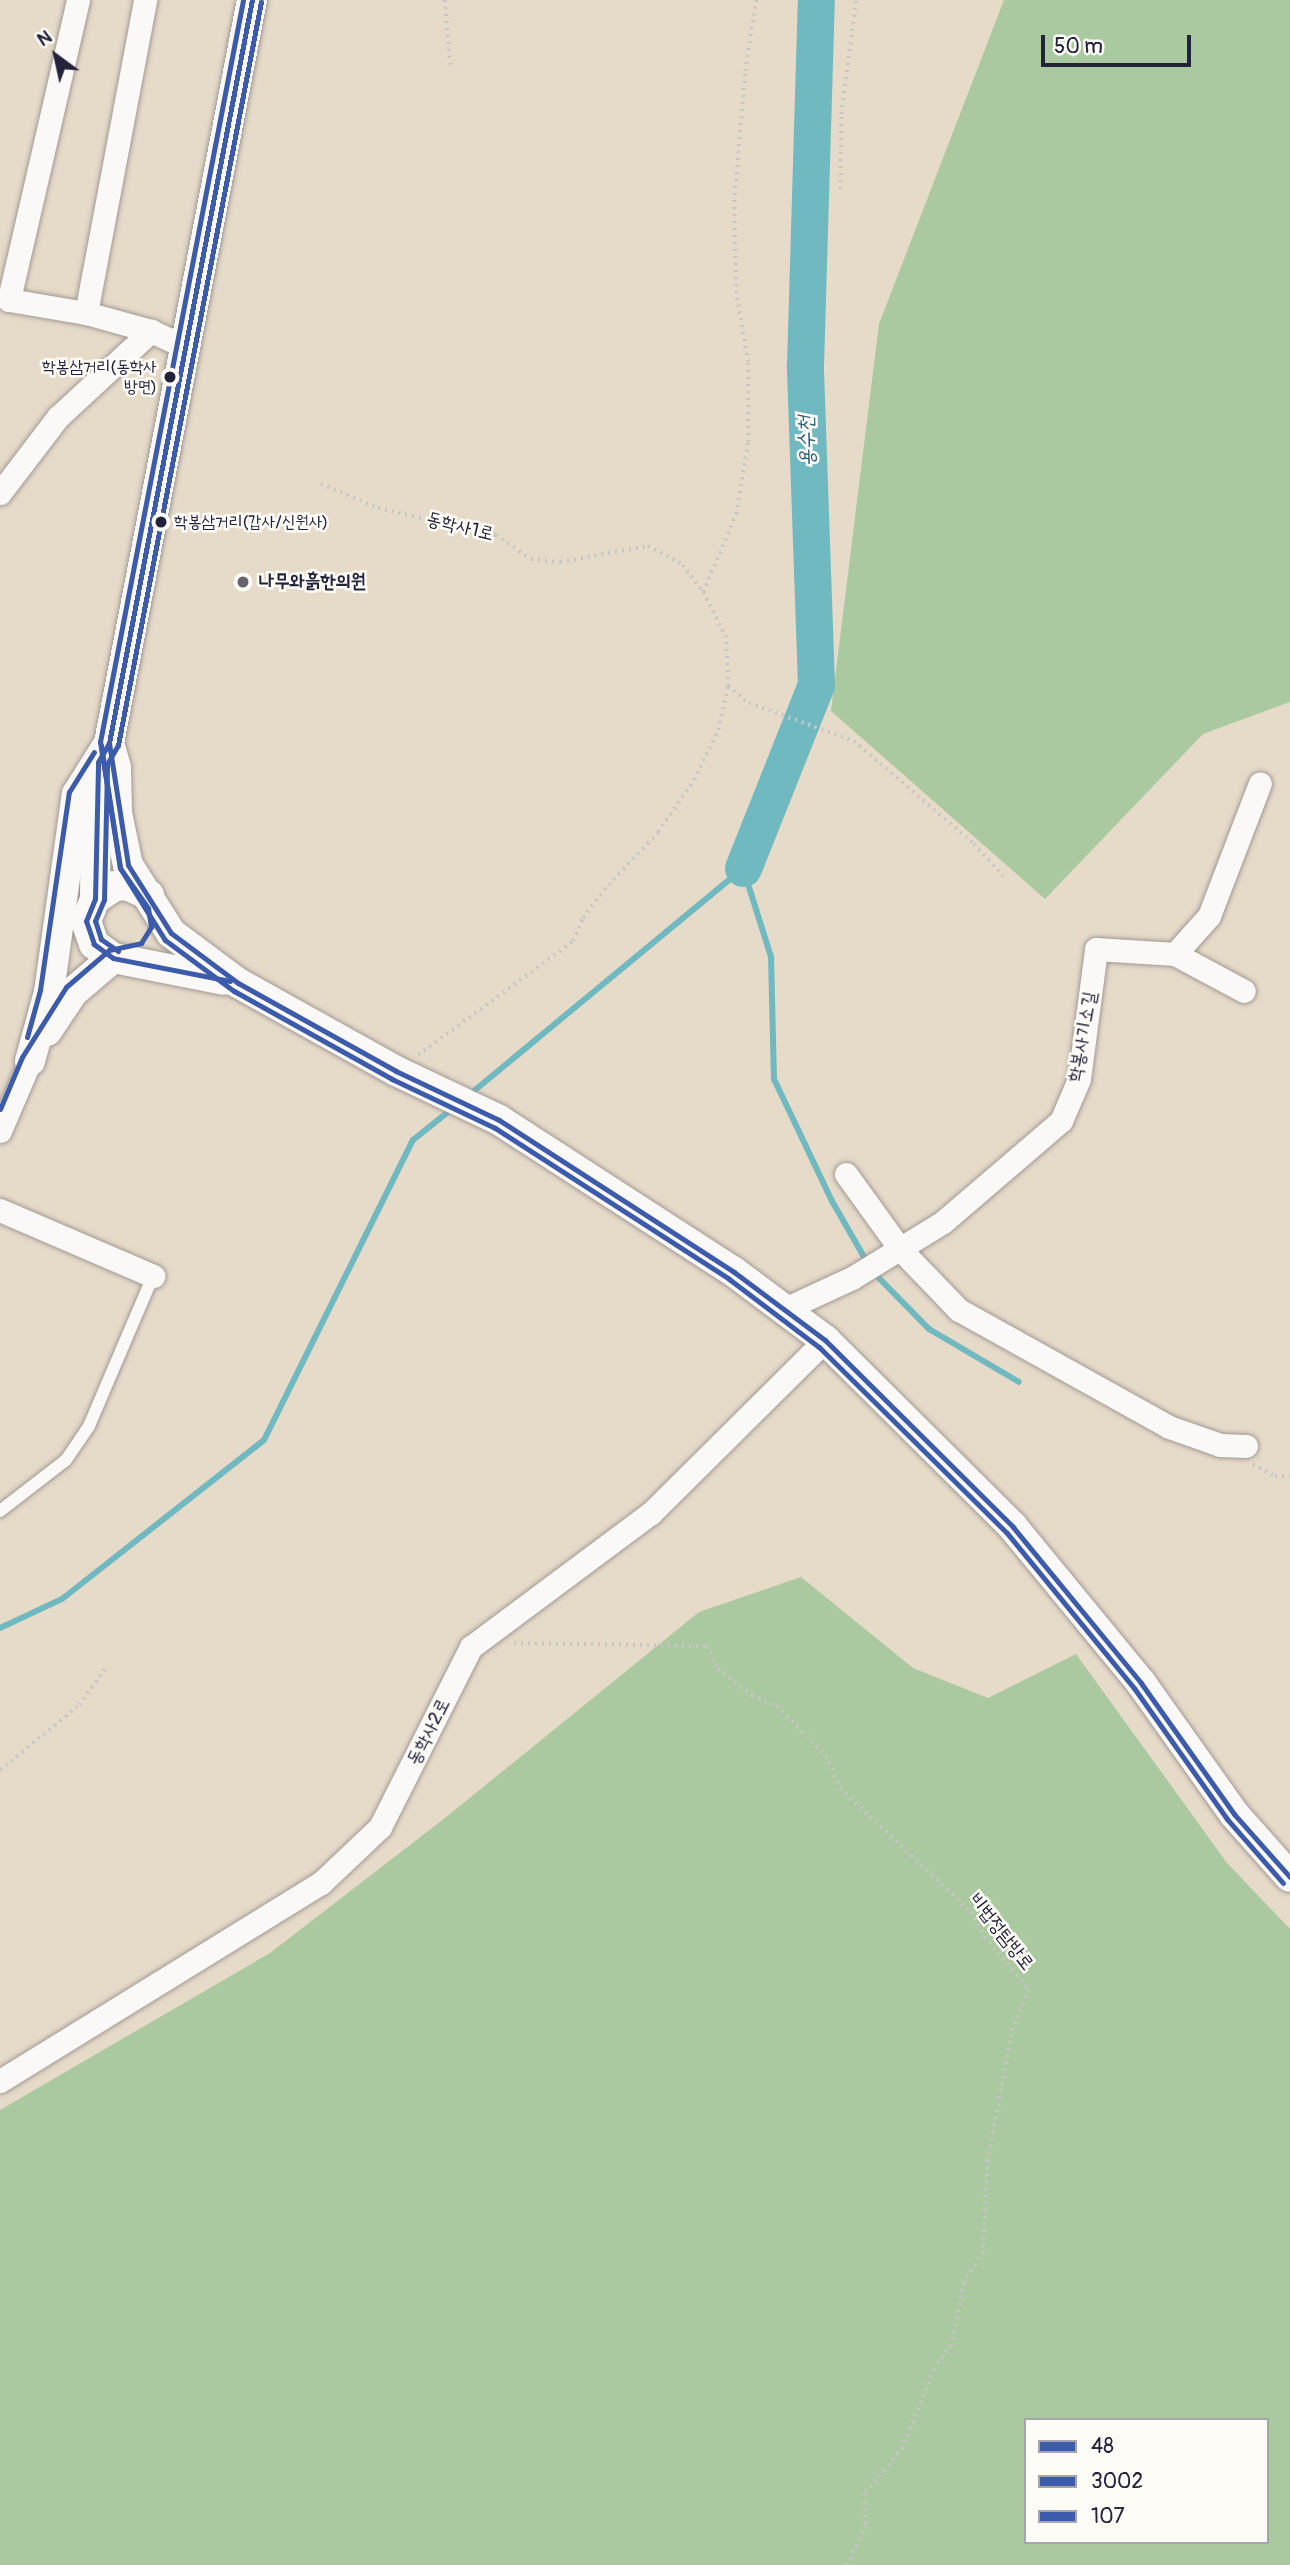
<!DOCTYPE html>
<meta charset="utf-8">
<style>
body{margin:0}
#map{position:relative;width:1290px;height:2565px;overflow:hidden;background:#e6dac9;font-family:Pangolin,"Poor Story",sans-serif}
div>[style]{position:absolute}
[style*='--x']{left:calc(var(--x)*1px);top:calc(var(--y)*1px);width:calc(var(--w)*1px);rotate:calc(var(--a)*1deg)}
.forest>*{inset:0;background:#aac9a0}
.stream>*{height:6px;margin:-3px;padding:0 3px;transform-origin:3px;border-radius:3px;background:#70b9c1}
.river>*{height:37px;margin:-18.5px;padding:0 18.5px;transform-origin:18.5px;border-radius:18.5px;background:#70b9c1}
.path>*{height:3.5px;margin-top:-1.75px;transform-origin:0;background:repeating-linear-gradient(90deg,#c8c6c4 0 2px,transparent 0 7px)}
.roads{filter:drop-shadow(0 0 2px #a19a93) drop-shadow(0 0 2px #a19a93)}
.service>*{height:12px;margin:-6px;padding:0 6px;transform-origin:6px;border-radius:6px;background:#fbf9f7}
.minor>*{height:23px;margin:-11.5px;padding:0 11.5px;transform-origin:11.5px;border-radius:11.5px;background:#fbf9f7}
.tertiary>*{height:30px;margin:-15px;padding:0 15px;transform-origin:15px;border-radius:15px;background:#fbf9f7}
.bus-1>*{height:5px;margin:-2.5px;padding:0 2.5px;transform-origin:2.5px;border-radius:2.5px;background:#3d5bab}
.bus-2>*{height:5px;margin:-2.5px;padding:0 2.5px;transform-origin:2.5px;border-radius:2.5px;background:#3d5bab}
.bus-3>*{height:5px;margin:-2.5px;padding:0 2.5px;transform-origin:2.5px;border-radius:2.5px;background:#3d5bab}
.dots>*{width:19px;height:19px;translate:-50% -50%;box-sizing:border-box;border:4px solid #fdfcf7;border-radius:50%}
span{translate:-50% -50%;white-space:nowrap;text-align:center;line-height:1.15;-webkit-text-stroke:5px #fdfcf7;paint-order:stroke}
.bus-label{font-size:17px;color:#22223b}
.right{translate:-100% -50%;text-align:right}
.left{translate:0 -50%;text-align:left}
.street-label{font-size:19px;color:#22223b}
.poi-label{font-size:19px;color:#22223b;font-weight:700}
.water-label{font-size:21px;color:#2f6076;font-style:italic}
.legend{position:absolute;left:1024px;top:2418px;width:245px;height:126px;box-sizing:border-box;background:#fdfcf7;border:2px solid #a5a5ac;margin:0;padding:9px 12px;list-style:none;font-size:21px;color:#22223b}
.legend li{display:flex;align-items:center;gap:14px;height:35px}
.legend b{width:35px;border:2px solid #a5a5ac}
.north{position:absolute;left:21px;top:21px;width:70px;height:70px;-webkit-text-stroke:5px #fdfcf7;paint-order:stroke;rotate:327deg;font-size:19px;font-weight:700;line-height:28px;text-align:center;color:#22223b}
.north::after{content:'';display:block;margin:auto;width:24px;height:32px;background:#22223b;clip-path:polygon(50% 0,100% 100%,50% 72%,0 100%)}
.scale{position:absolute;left:1041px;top:35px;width:150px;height:32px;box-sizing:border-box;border:4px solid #22223b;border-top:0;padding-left:9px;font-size:21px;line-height:24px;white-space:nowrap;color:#22223b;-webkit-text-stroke:5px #fdfcf7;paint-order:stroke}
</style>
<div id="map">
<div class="forest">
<div style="clip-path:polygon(1004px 0,1290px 0,1290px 702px,1203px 734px,1045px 899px,831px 711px,879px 324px)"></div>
<div style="clip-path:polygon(evenodd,801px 1577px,913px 1668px,988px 1698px,1076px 1654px,1227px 1863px,1290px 1929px,1290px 2565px,0 2565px,0 2110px,270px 1953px,445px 1818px,699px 1612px,801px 1577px,1026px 2420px,1267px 2420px,1267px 2542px,1026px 2542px,1026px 2420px)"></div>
</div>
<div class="stream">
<div style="--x:469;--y:1095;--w:356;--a:-39.6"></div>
<div style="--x:743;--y:868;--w:93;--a:72.5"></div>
<div style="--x:771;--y:957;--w:122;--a:88.6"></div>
<div style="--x:774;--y:1079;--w:135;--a:64.6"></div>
<div style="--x:832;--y:1201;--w:70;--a:60.2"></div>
<div style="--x:873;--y:1272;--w:80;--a:45.5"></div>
<div style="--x:929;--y:1329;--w:104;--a:30.5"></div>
<div style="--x:0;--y:1628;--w:68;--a:-25.1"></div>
<div style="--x:62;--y:1599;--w:257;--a:-38.2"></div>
<div style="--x:264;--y:1440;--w:335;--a:-63.6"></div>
<div style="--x:413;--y:1140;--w:51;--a:-38.7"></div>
</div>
<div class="river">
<div style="--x:743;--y:868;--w:197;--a:-68.3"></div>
<div style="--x:816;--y:685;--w:320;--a:-92"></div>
<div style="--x:805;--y:365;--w:365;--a:-88.3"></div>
</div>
<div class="path">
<div style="--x:445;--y:0;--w:69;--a:85"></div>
<div style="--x:840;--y:189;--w:75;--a:-89.2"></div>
<div style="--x:841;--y:114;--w:115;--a:-82.5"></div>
<div style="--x:321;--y:484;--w:62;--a:22.8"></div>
<div style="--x:378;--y:508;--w:121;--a:12.9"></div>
<div style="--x:496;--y:535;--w:42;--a:34.4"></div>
<div style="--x:531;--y:559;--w:29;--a:6"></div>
<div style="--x:560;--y:562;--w:89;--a:-10.3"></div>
<div style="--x:648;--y:546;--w:40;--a:28"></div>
<div style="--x:683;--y:565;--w:34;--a:53"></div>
<div style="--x:728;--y:686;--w:27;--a:39"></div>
<div style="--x:749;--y:703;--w:112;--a:19.9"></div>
<div style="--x:854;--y:741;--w:158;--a:40.6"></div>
<div style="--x:974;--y:844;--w:47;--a:47.6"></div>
<div style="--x:418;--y:1055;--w:192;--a:-36.3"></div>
<div style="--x:573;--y:941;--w:25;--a:-67"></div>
<div style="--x:583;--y:918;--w:35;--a:-53"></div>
<div style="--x:604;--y:890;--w:79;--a:-47"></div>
<div style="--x:658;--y:832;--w:63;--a:-55.3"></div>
<div style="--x:694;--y:780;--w:55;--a:-64.4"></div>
<div style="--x:718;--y:730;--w:45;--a:-77.2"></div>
<div style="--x:728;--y:686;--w:48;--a:-92.4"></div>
<div style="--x:726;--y:638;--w:51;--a:-116.6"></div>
<div style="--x:703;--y:592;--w:85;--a:-67.1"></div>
<div style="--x:736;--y:514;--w:73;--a:-80.5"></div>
<div style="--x:748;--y:442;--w:80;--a:-90"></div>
<div style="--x:748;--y:362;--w:70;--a:-99.9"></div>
<div style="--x:736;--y:293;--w:91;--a:-91.3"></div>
<div style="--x:734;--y:202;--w:131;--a:-85.2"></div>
<div style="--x:745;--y:71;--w:72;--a:-81.2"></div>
<div style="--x:1253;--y:1464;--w:25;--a:29"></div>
<div style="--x:1275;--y:1476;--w:15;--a:4"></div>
<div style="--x:514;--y:1643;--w:193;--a:0.9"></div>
<div style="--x:707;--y:1646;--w:25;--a:64"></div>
<div style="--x:718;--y:1669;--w:43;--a:37.4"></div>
<div style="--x:752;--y:1695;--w:27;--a:24"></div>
<div style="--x:777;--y:1706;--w:70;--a:45.6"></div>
<div style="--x:826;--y:1756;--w:35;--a:66"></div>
<div style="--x:840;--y:1788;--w:180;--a:43.4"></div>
<div style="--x:971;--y:1912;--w:29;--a:61"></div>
<div style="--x:985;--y:1937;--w:69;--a:50.3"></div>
<div style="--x:1029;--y:1990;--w:41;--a:112.8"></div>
<div style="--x:1013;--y:2028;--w:134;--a:100.7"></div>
<div style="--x:988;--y:2160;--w:92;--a:93.1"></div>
<div style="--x:983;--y:2252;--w:36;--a:122"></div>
<div style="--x:964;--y:2283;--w:64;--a:100.8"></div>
<div style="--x:952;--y:2346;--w:29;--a:128"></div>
<div style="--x:934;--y:2369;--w:85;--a:111.4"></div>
<div style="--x:903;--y:2448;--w:60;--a:129.6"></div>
<div style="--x:865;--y:2494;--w:32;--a:88"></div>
<div style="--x:866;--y:2526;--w:43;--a:114.8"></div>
<div style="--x:0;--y:1770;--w:102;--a:-39.4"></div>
<div style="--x:79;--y:1705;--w:49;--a:-54.1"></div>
</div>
<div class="roads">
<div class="service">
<div style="--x:0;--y:1511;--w:83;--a:-37.7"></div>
<div style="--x:66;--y:1460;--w:41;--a:-55.9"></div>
<div style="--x:89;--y:1426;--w:163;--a:-66.9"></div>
</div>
<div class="minor">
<div style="--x:78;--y:0;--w:308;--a:103"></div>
<div style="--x:9;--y:300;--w:78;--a:9.6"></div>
<div style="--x:86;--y:313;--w:67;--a:15.5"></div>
<div style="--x:151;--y:331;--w:38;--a:25"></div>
<div style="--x:86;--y:313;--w:319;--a:-79.3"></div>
<div style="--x:0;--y:493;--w:96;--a:-52.7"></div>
<div style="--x:58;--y:417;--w:127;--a:-42.8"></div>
<div style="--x:1175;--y:954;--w:51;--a:-48.2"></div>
<div style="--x:1209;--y:916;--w:142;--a:-69"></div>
<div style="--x:0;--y:1131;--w:76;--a:-66.8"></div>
<div style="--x:846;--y:1174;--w:92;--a:54.2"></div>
<div style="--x:900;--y:1249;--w:85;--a:46"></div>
<div style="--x:959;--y:1310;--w:240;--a:29.1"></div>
<div style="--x:1169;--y:1427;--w:54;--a:19.4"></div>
<div style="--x:1220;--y:1445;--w:26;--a:2"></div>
<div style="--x:0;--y:1210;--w:167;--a:23.3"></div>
<div style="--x:787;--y:1308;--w:72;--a:-24.8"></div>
<div style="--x:852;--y:1278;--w:107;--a:-31.6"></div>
<div style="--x:943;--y:1222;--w:155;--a:-40.6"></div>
<div style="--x:1061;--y:1121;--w:46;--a:-66.8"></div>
<div style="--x:1079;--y:1079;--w:131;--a:-82.5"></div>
<div style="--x:1096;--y:949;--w:79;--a:3.6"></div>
<div style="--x:1175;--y:954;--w:78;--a:28.2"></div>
<div style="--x:0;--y:2081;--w:377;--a:-31.7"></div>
<div style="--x:321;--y:1883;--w:81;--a:-43.5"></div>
<div style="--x:380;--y:1827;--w:202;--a:-63.2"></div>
<div style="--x:471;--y:1647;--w:224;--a:-36.7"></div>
<div style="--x:651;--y:1513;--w:245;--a:-44.8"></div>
</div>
<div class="tertiary">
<div style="--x:109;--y:743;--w:26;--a:74"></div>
<div style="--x:116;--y:768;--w:45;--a:88.7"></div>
<div style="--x:117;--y:813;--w:53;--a:78.1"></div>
<div style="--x:128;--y:865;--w:80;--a:57.7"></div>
<div style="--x:171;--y:933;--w:84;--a:36.7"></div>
<div style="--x:238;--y:983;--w:181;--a:29.1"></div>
<div style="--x:396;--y:1071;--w:114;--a:25.4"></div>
<div style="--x:499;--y:1120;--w:280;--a:32.9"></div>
<div style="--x:734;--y:1272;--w:114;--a:36.8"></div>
<div style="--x:825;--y:1340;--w:265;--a:44.8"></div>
<div style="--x:1013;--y:1527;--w:202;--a:50.6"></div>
<div style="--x:1141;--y:1683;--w:161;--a:54.6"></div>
<div style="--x:1234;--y:1814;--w:84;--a:48.4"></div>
<div style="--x:149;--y:895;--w:24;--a:-156"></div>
<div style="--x:127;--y:885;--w:12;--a:175"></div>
<div style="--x:115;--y:886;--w:24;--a:147"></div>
<div style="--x:95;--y:899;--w:24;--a:112"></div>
<div style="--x:86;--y:921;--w:24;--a:71"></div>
<div style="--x:94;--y:944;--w:24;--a:36"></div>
<div style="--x:113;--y:958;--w:113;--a:11.2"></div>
<div style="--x:95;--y:899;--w:116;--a:-89.5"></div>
<div style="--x:47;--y:1031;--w:47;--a:-56.3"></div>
<div style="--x:73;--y:992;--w:52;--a:-40.4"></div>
<div style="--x:30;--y:1061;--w:72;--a:-74.6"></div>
<div style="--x:49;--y:992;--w:200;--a:-82"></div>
<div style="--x:77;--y:794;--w:60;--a:-57.9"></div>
<div style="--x:109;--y:743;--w:757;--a:-79.11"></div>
</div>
</div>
<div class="bus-1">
<div style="--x:109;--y:743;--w:123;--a:81.1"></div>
<div style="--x:128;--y:865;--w:80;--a:57.7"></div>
<div style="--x:171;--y:933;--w:84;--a:36.7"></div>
<div style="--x:238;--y:983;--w:181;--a:29.1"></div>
<div style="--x:396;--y:1071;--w:114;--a:25.4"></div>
<div style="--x:499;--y:1120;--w:280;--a:32.9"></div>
<div style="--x:734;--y:1272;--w:114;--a:36.8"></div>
<div style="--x:825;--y:1340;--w:265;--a:44.8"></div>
<div style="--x:1013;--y:1527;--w:202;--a:50.6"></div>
<div style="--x:1141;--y:1683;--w:161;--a:54.6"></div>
<div style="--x:1234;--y:1814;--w:84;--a:48.4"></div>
<div style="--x:230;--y:981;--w:119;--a:-168.9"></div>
<div style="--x:113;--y:958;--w:24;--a:-144"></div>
<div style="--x:94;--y:944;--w:24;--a:-109"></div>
<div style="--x:86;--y:921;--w:24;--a:-68"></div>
<div style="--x:95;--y:899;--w:137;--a:-88.7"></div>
<div style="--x:98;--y:762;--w:22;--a:-60"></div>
<div style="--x:109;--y:743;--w:757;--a:-79.11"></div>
</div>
<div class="bus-2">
<div style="--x:101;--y:745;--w:124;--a:81.2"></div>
<div style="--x:120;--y:868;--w:85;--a:58"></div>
<div style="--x:165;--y:940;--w:86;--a:36.5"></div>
<div style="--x:234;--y:991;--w:181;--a:29.1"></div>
<div style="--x:392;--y:1079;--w:114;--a:25.4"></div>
<div style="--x:495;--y:1128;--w:278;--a:32.8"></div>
<div style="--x:729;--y:1279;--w:113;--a:37.1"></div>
<div style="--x:819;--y:1347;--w:264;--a:44.7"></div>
<div style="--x:1007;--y:1533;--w:200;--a:50.7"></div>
<div style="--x:1134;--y:1688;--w:161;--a:54.6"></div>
<div style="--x:1227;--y:1819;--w:85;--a:48.8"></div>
<div style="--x:118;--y:951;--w:21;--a:-145"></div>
<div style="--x:101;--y:939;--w:19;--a:-108"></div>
<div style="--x:95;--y:921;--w:23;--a:-67"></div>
<div style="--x:104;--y:900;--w:136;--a:-88.7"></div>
<div style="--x:107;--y:764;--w:22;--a:-60"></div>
<div style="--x:118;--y:745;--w:757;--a:-79.11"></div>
</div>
<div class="bus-3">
<div style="--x:27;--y:1037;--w:49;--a:-74.5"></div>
<div style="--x:40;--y:990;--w:200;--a:-81.7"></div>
<div style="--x:69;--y:792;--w:47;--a:-58"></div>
<div style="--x:0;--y:1109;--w:56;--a:-67.1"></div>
<div style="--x:22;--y:1057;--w:83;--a:-57.8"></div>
<div style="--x:66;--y:987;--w:57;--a:-40.7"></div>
<div style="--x:109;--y:950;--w:33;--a:-12"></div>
<div style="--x:141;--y:943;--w:19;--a:-58"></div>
<div style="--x:151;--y:927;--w:19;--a:-99"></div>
<div style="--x:148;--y:908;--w:49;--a:-125"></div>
<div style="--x:120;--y:868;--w:128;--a:-99"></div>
<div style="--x:100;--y:742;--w:756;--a:-79.09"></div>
</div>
<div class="dots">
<div style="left:170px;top:377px;background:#22223b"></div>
<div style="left:161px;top:522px;background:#22223b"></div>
<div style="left:243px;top:582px;background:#67626d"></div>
</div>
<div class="bus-label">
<span class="right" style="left:157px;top:377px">학봉삼거리(동학사<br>방면)</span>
<span class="left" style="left:174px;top:522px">학봉삼거리(갑사/신원사)</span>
</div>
<div class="street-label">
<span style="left:460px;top:527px;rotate:14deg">동학사1로</span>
<span style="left:1083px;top:1037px;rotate:-80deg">학봉사기소길</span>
<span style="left:429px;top:1732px;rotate:-63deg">동학사2로</span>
<span style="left:1001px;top:1932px;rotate:52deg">비법정탐방로</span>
</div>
<div class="poi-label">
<span class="left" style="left:259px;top:582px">나무와흙한의원</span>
</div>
<div class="water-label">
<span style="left:807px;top:441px;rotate:-92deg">용수천</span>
</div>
<ul class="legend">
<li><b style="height:9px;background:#3d5bab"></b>48</li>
<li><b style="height:9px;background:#3d5bab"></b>3002</li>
<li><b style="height:9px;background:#3d5bab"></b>107</li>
</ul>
<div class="north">N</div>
<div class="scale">50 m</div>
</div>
